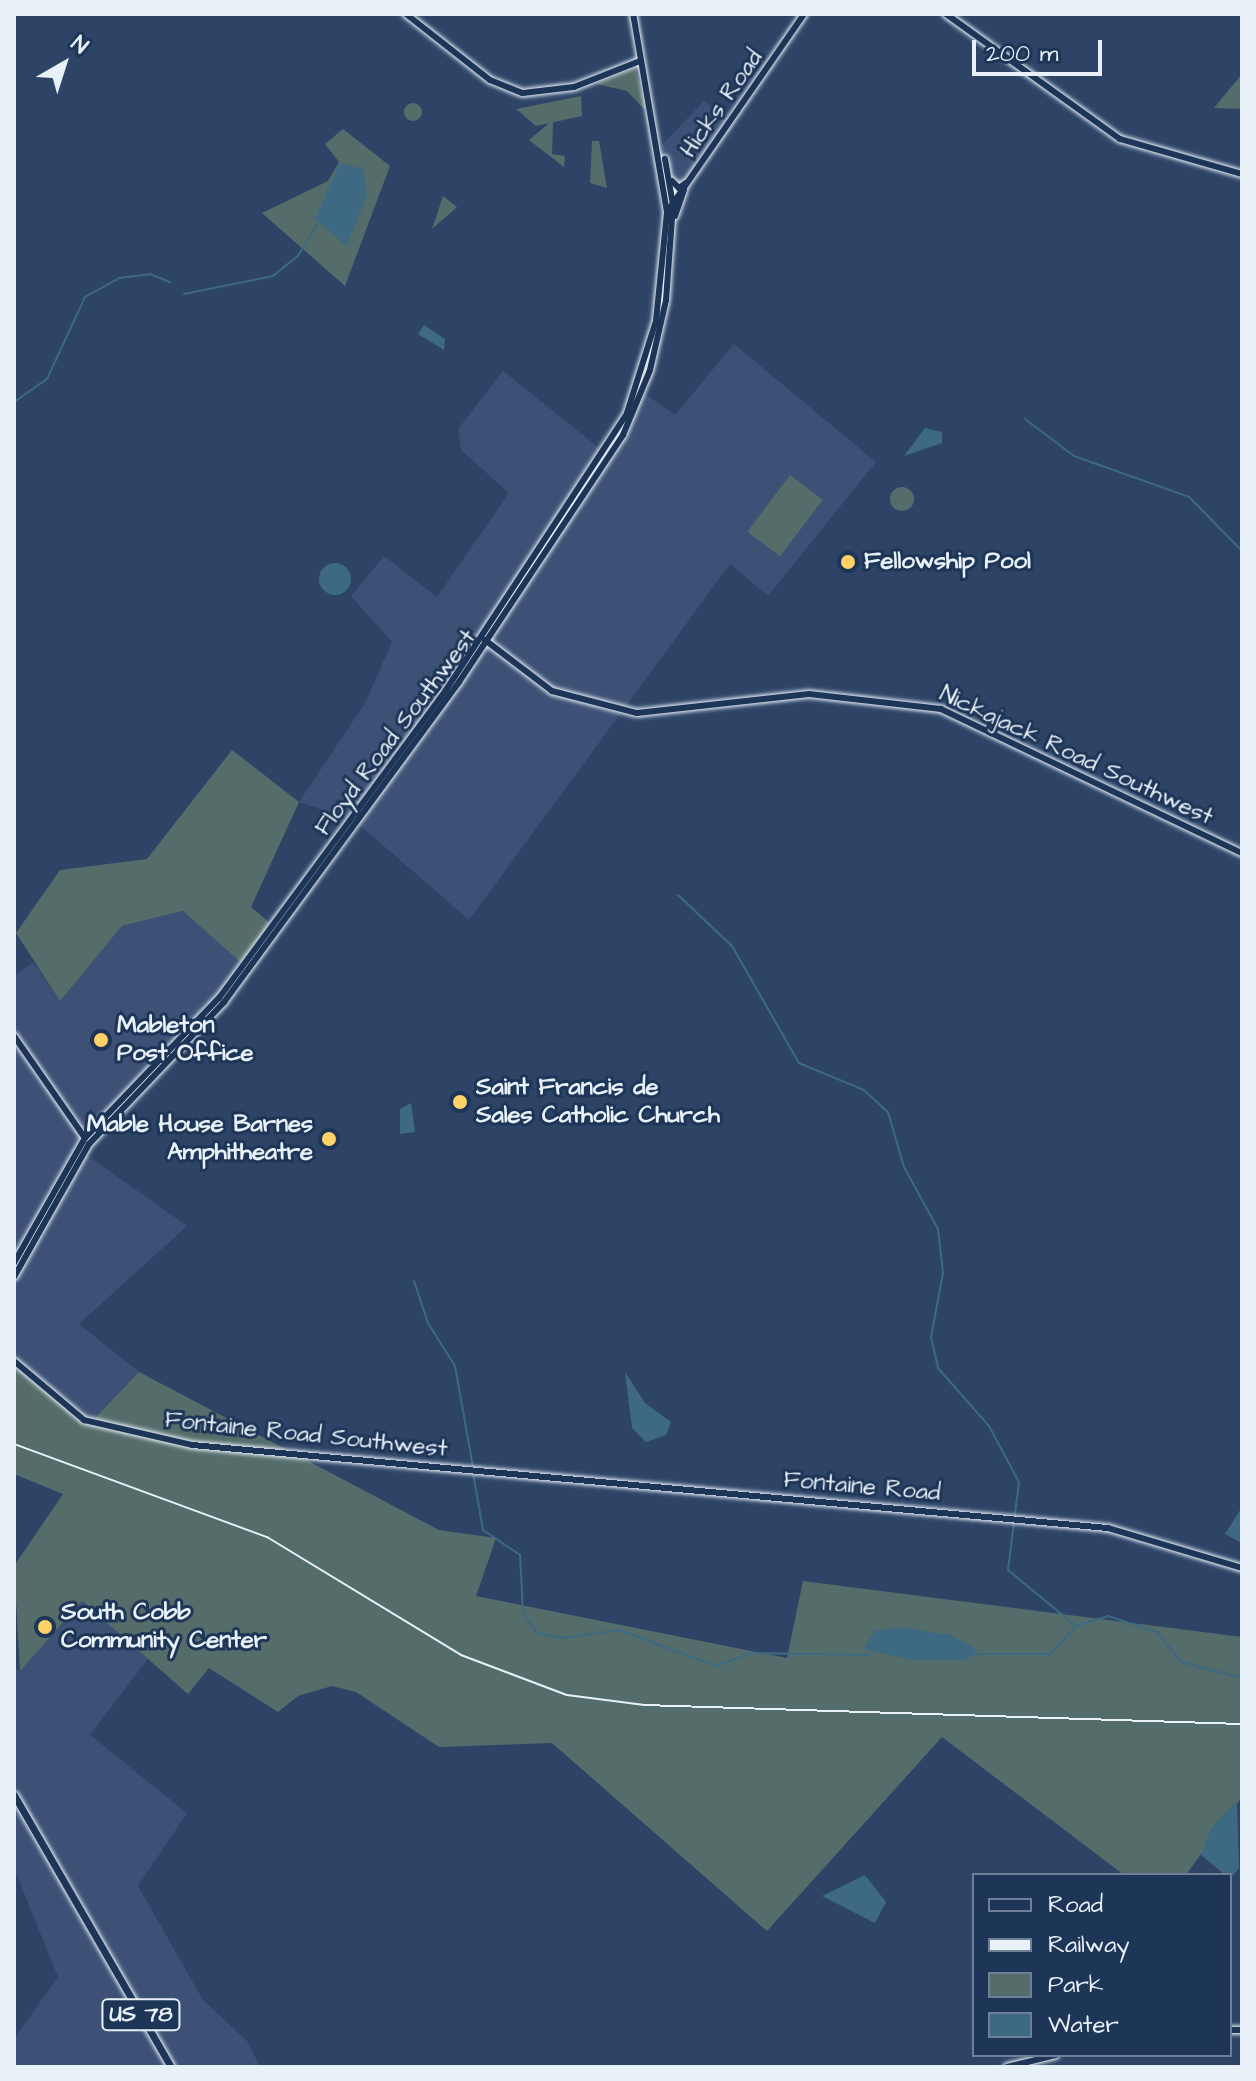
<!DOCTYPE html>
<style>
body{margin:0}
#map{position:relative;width:1256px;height:2081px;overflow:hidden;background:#2d4467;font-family:"Architects Daughter",sans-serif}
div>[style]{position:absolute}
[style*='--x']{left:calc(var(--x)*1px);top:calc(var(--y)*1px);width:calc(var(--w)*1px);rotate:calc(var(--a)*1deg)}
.built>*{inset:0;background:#3c5175}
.green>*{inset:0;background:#546d6a;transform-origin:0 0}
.round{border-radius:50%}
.water>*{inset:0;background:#3e6982}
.stream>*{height:2px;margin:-1px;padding:0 1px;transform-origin:1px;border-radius:1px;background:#3e6982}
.roads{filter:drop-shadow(0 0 2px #e8f1f8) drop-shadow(0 0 2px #e8f1f8)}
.tertiary>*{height:6px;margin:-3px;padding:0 3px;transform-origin:3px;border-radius:3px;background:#1d3557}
.secondary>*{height:6px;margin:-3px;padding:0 3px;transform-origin:3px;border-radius:3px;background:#1d3557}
.primary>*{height:7px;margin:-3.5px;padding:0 3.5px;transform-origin:3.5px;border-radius:3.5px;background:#1d3557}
.rail>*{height:2px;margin:-1px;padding:0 1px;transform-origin:1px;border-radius:1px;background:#e8f1f8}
.dots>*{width:22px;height:22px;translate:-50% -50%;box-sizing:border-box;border:4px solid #1d3557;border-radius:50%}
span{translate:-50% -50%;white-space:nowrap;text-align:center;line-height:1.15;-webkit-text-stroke:6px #1d3557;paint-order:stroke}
.shield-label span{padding:2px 6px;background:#1d3557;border:2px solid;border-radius:6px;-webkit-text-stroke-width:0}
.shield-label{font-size:22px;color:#e8f1f8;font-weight:700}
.street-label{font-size:24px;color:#e8f1f8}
.poi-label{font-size:24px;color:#e8f1f8;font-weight:700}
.left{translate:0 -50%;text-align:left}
.right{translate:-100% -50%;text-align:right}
.frame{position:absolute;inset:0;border:16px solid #e8f1f8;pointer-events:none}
.legend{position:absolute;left:972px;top:1873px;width:260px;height:184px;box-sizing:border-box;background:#1d3557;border:2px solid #6e8097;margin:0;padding:10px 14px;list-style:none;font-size:24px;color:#e8f1f8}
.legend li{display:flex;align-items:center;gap:16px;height:40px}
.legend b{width:40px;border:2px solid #6e8097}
.north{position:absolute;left:24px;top:24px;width:80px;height:80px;-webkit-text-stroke:6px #1d3557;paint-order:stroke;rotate:39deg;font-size:22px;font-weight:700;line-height:32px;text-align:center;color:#e8f1f8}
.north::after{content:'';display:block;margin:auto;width:28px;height:36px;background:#e8f1f8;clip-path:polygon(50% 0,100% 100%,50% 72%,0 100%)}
.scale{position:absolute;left:972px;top:40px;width:130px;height:36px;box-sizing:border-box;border:4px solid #e8f1f8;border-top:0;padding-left:10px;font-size:24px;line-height:28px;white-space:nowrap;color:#e8f1f8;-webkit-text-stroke:6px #1d3557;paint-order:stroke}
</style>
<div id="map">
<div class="built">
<div style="clip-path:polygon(704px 101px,734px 125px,670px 204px,662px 145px)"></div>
<div style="clip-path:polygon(734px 344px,876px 462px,768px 596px,730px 564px,469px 920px,354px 820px,299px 802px,365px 703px,392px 642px,351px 596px,384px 556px,437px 597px,509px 493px,461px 450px,458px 429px,503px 371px,609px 456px,645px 394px,675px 415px)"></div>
<div style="clip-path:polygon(184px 911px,248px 969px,184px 1050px,81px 1151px,187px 1226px,79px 1324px,139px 1372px,92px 1421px,14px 1364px,14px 976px,33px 962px,60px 1001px,122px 926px)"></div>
<div style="clip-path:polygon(82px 1601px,150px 1656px,90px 1735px,187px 1813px,138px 1886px,203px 2000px,247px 2041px,260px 2067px,14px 2067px,14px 2039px,58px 1977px,14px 1868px,14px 1666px,19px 1671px)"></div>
</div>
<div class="green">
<div style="clip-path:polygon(635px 68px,644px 101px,645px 110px,627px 91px,596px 84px)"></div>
<div style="clip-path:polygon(1242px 74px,1242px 109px,1214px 108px)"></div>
<div style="clip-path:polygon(581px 96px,582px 116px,536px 126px,516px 109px)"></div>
<div class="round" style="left:404px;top:103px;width:18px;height:18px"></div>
<div style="clip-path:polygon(553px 120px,552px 154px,565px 156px,564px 167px,529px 140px)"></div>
<div style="clip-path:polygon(343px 129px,390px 166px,345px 286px,262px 213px,328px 181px,339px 162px,325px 144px)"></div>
<div style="clip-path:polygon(592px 141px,599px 141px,607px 188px,590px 183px)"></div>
<div style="clip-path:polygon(443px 196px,457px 207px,432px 229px)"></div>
<div style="left:790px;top:475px;width:41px;height:71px;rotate:37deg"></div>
<div class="round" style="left:890px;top:487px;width:24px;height:24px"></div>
<div style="clip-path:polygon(232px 750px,299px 802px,251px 907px,277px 929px,248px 969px,183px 911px,122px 926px,60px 1001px,16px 933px,60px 870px,147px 859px)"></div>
<div style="clip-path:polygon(14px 1364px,92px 1421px,139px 1372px,439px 1530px,496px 1538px,476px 1596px,787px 1658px,803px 1581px,1242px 1637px,1242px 1797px,1186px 1875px,1124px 1875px,942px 1737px,767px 1931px,552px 1743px,439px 1747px,356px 1692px,332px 1686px,298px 1696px,278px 1712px,209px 1668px,188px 1694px,82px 1601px,20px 1671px,14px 1566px,63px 1494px,14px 1474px)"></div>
</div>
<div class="water">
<div style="clip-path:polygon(340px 163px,363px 169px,367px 196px,347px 246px,315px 219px)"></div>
<div style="clip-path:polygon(424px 325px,445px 339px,444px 350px,418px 334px)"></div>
<div style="clip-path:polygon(925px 428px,942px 432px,942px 443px,904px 456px)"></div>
<div class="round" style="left:319px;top:563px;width:32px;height:32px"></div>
<div style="clip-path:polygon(411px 1103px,415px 1132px,400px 1134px,400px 1109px)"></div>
<div style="clip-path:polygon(625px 1372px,645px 1403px,671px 1422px,666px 1435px,646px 1442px,632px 1428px)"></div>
<div style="clip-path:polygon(1242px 1507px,1242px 1543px,1225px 1534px)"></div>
<div style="clip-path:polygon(899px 1627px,950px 1635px,979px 1651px,966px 1660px,913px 1660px,864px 1649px,874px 1631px)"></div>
<div style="clip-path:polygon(1237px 1801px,1239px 1868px,1230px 1879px,1201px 1855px,1212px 1827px)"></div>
<div style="clip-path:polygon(865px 1875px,886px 1902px,875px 1923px,822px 1896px)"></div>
</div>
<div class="stream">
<div style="--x:184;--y:294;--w:91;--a:-11.4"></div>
<div style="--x:273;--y:276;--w:32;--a:-39"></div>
<div style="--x:298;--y:256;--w:37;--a:-59"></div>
<div style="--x:14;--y:402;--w:40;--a:-34.9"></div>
<div style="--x:47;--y:379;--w:90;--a:-65.1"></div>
<div style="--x:85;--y:297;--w:39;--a:-29"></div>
<div style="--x:119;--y:278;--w:31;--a:-7"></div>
<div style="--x:150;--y:274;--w:22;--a:22"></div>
<div style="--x:1025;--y:419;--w:61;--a:37.1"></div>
<div style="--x:1074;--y:456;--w:122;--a:19.6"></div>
<div style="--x:1189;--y:497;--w:76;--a:45.5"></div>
<div style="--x:678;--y:895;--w:74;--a:43.4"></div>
<div style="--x:732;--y:946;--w:135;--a:60.2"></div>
<div style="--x:799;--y:1063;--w:70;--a:22.6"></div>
<div style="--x:864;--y:1090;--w:33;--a:43"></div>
<div style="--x:888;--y:1112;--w:57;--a:73.8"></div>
<div style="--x:904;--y:1167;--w:71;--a:61.3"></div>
<div style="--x:938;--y:1229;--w:44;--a:83.5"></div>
<div style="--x:943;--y:1273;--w:65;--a:100.6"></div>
<div style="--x:931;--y:1337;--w:32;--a:77"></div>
<div style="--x:938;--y:1368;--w:77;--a:48.7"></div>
<div style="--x:989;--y:1426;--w:64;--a:61.8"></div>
<div style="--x:1019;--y:1482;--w:89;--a:97.1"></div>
<div style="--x:1008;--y:1570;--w:88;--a:39.5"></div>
<div style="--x:414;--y:1281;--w:44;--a:71.6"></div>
<div style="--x:428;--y:1323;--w:51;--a:57.9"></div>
<div style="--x:455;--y:1366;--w:103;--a:79.9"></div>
<div style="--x:473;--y:1473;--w:58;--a:80"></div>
<div style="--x:483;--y:1530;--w:45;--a:34"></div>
<div style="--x:520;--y:1555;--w:58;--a:87"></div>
<div style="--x:523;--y:1613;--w:24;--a:55"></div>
<div style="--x:537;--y:1633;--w:26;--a:11"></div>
<div style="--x:563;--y:1638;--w:57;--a:-8.1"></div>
<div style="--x:619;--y:1630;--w:103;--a:20.4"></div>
<div style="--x:716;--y:1666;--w:37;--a:-20"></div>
<div style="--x:751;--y:1653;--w:119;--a:1"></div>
<div style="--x:978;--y:1654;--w:72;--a:0"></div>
<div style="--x:1050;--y:1654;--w:38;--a:-47"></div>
<div style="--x:1076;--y:1626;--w:34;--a:-17"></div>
<div style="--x:1108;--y:1616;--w:52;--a:18.1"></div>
<div style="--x:1157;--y:1632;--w:38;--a:51"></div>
<div style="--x:1181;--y:1662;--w:63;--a:14.7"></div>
</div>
<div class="roads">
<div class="tertiary">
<div style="--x:406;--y:14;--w:107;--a:38.2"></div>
<div style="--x:490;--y:80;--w:35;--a:22"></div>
<div style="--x:523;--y:93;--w:51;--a:-6.7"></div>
<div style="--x:574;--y:87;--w:71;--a:-21.5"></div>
<div style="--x:946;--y:14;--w:214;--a:35.7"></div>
<div style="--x:1120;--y:139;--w:127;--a:16"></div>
<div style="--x:672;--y:181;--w:10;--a:45"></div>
<div style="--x:679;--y:188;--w:9;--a:-36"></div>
<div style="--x:667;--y:212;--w:241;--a:-55.3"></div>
<div style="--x:485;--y:640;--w:84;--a:37.3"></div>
<div style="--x:552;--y:691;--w:88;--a:14.5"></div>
<div style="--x:637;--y:713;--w:173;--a:-6.3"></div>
<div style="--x:809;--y:694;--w:133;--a:6.5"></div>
<div style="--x:941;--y:709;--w:334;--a:25.6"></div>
<div style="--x:14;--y:1036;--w:124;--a:55.2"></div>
<div style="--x:1230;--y:2030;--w:12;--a:0"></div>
<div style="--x:1007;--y:2067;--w:50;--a:-13.8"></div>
</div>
<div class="secondary">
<div style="--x:675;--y:216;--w:28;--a:-71"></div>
<div style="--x:14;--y:1263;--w:144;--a:-60.4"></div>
<div style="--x:85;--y:1138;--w:194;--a:-46.3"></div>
<div style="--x:219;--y:998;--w:383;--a:-53.6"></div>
<div style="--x:446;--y:690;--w:331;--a:-56.8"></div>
<div style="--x:627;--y:413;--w:96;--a:-72.5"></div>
<div style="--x:656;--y:321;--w:110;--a:-84.2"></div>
<div style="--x:667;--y:212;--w:201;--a:-99.7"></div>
<div style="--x:14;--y:1277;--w:153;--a:-60.6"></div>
<div style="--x:89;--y:1144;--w:196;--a:-46.4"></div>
<div style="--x:224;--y:1002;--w:397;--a:-53.7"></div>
<div style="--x:459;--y:682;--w:296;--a:-56.4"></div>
<div style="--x:623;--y:435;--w:70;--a:-67.4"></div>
<div style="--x:650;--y:370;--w:72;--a:-77.1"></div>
<div style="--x:666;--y:300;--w:95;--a:-85.8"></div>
<div style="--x:673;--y:205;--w:47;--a:-99.9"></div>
<div style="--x:14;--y:1361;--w:92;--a:40.1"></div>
<div style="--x:84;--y:1420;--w:111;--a:13"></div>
<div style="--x:192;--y:1445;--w:920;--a:5.18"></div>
<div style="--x:1108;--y:1528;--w:140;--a:16.6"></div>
</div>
<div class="primary">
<div style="--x:14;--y:1795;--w:314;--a:60"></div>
</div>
</div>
<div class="rail">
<div style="--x:14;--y:1444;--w:270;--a:20.2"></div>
<div style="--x:267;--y:1537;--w:227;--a:31.3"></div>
<div style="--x:461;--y:1655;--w:113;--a:20.7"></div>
<div style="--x:567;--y:1695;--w:78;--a:7.4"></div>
<div style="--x:644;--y:1705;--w:598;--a:1.82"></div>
</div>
<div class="dots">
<div style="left:848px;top:562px;background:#ffd166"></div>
<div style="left:101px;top:1040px;background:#ffd166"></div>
<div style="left:460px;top:1102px;background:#ffd166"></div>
<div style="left:329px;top:1139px;background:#ffd166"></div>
<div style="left:45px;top:1627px;background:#ffd166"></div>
</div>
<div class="shield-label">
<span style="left:141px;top:2015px">US 78</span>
</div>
<div class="street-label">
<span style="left:722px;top:104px;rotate:-55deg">Hicks Road</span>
<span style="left:396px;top:733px;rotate:-53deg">Floyd Road Southwest</span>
<span style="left:1076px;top:756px;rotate:25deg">Nickajack Road Southwest</span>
<span style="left:306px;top:1435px;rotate:6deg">Fontaine Road Southwest</span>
<span style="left:862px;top:1487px;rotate:5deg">Fontaine Road</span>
</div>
<div class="poi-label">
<span class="left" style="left:864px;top:562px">Fellowship Pool</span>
<span class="left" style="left:117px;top:1040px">Mableton<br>Post Office</span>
<span class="left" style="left:476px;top:1102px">Saint Francis de<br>Sales Catholic Church</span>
<span class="right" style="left:313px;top:1139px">Mable House Barnes<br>Amphitheatre</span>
<span class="left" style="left:61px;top:1627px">South Cobb<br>Community Center</span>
</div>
<div class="frame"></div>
<ul class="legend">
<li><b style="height:10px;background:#1d3557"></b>Road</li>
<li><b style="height:10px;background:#e8f1f8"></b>Railway</li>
<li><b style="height:22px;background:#546d6a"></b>Park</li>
<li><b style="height:22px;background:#3e6982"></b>Water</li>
</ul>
<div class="north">N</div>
<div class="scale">200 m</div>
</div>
